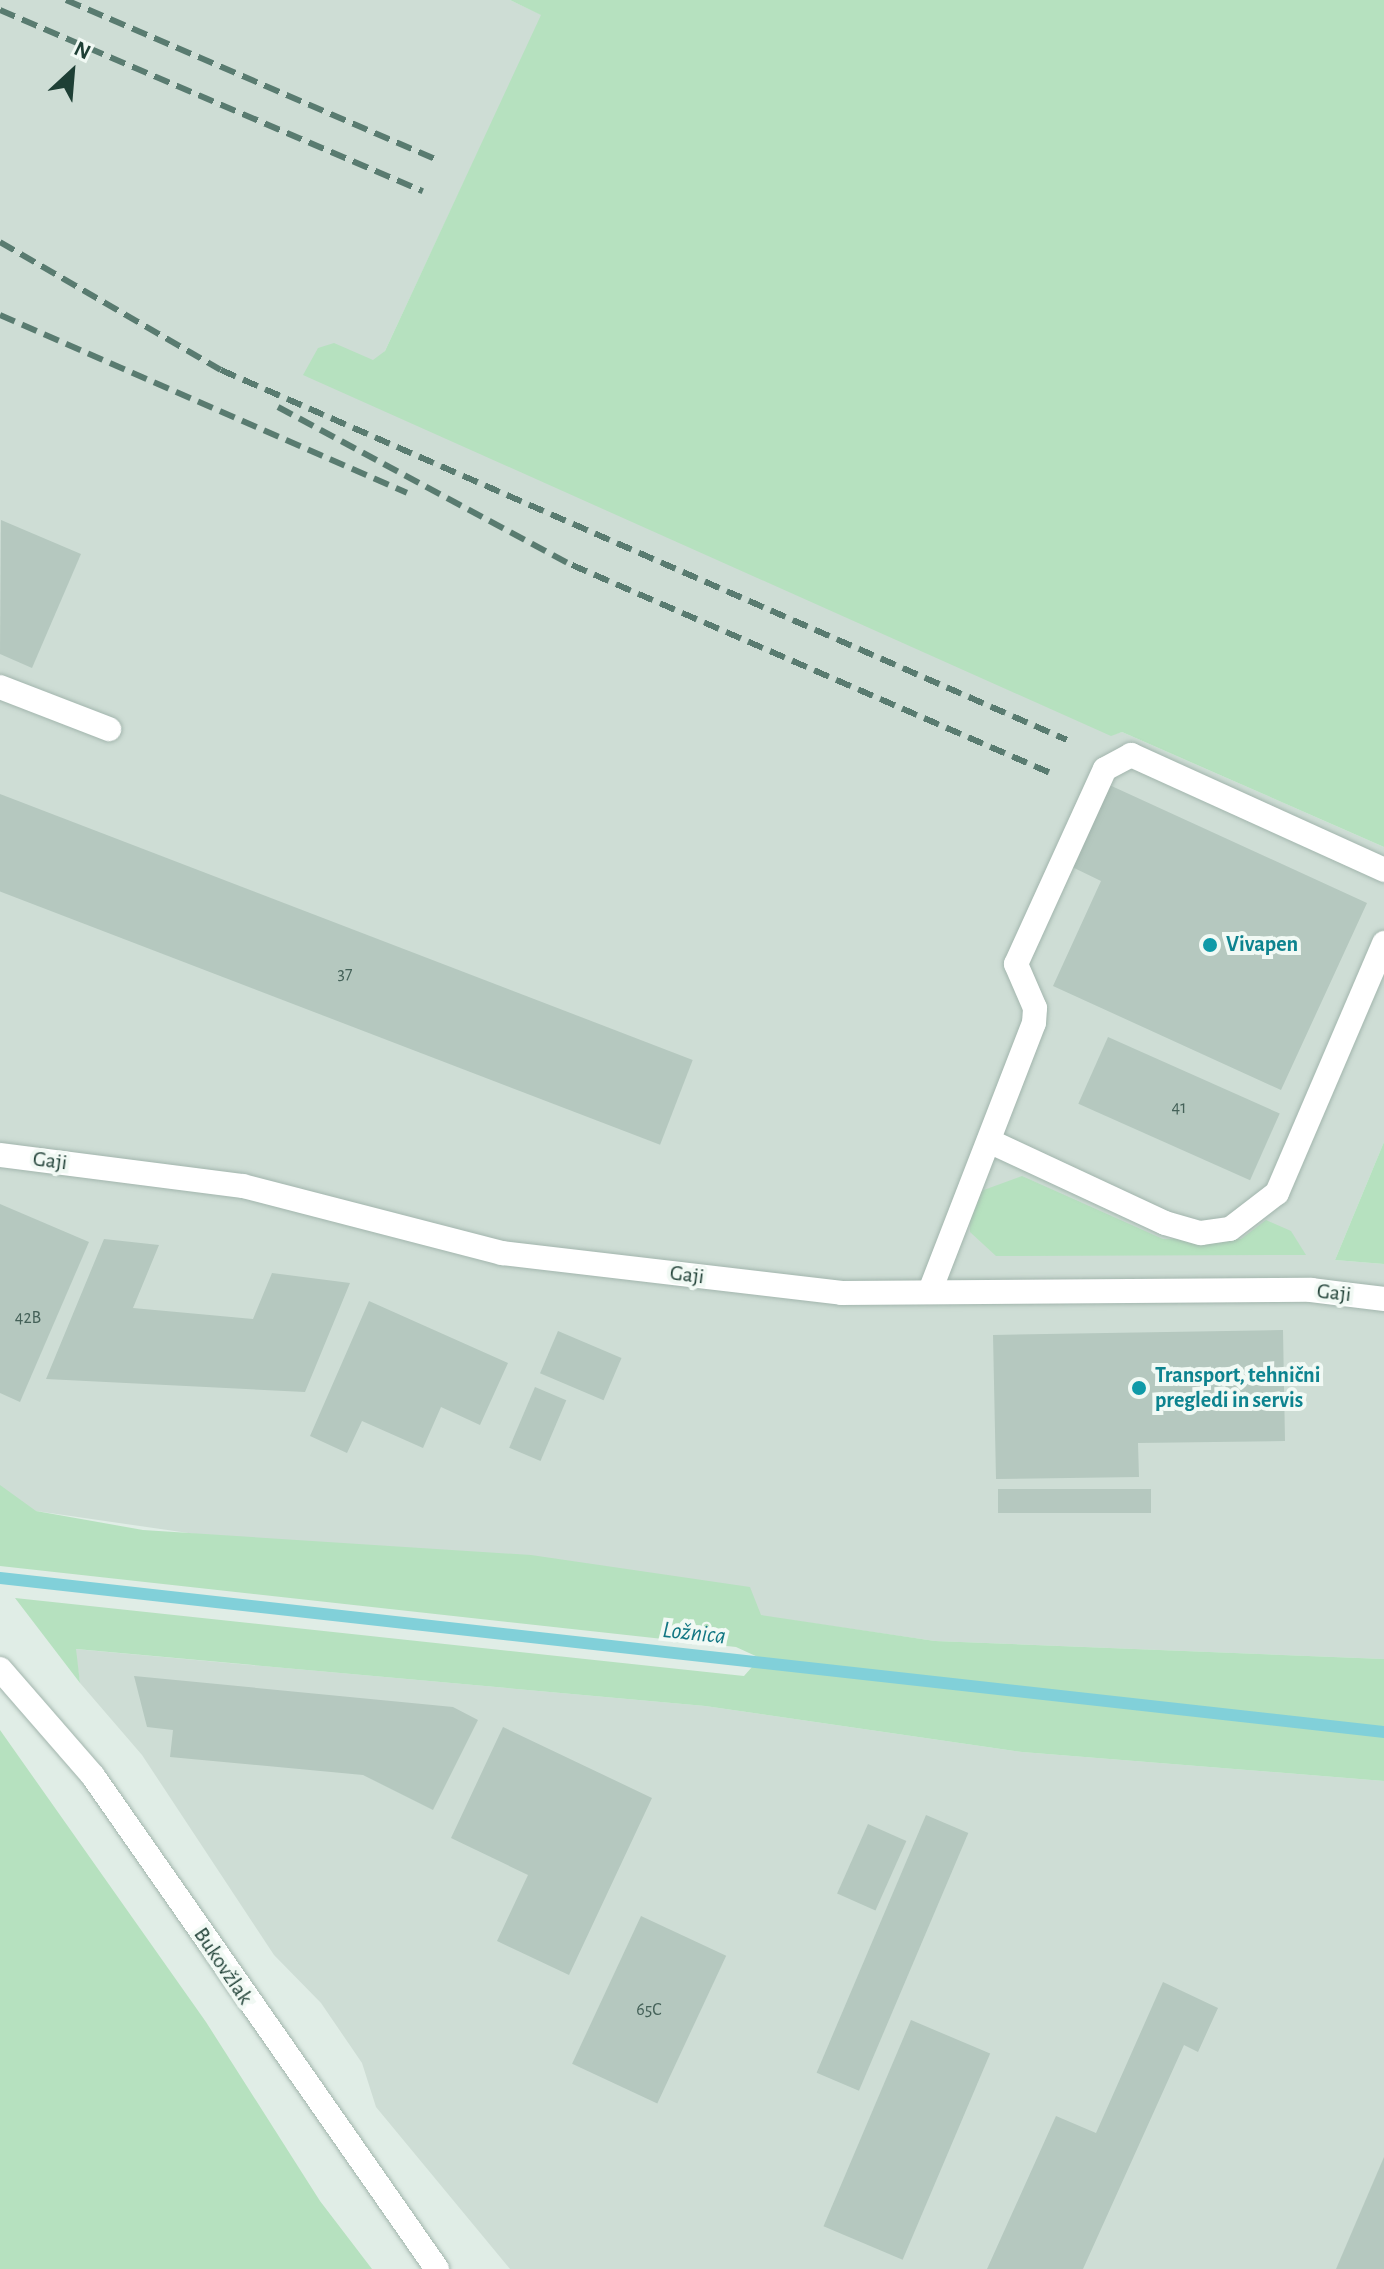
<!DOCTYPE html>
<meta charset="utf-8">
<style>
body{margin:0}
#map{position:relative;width:1384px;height:2269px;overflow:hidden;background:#e0ede6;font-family:"Alegreya Sans",sans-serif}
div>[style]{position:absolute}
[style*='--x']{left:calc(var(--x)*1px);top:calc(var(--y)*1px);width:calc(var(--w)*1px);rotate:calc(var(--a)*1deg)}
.built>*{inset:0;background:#ceddd5}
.green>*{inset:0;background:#b6e1bf}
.stream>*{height:12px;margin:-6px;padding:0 6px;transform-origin:6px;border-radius:6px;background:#81d0d9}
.building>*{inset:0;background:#b5c8bf;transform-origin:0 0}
.roads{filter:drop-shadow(0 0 2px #a2b5ad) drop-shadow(0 0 2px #a2b5ad)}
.minor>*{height:24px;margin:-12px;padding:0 12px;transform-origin:12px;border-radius:12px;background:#fff}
.rail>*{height:6px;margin-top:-3px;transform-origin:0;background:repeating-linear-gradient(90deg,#597b70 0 16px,transparent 0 24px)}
.dots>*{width:22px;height:22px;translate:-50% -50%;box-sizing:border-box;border:4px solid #f1f9f4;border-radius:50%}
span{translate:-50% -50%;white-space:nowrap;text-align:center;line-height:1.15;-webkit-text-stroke:8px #f1f9f4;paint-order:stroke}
.number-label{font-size:18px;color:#446158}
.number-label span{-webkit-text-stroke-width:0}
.culture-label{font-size:22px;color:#0d838f;font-weight:700}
.left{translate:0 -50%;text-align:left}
.street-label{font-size:22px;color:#1e3f35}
.water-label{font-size:24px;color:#117683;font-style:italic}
.north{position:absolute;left:32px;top:32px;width:80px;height:80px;-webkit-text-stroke:6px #f1f9f4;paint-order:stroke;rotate:26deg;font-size:22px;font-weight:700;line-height:32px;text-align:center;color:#1e3f35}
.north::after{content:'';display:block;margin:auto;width:28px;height:36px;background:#1e3f35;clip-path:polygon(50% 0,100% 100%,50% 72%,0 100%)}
</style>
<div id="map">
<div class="built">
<div style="clip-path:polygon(0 0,510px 0,542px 15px,385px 351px,355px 397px,1111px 735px,1122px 732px,1384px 847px,1384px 1142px,1335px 1260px,1384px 1264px,1384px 1659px,935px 1641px,36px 1511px,0 1513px)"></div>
<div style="clip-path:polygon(75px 1649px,705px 1706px,1022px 1752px,1384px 1781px,1384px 2269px,510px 2269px,376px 2107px,362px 2063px,321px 2003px,274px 1955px,142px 1755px,80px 1683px)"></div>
</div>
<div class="green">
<div style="clip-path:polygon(510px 0,1384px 0,1384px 847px,1122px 732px,1111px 736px,303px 375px,318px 348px,334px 343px,373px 360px,385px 351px,541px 15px)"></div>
<div style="clip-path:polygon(1384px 1142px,1384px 1264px,1335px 1260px)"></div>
<div style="clip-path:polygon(1022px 1176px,1163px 1239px,1241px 1239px,1266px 1220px,1291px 1231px,1306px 1255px,996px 1256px,970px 1232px,970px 1213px,981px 1191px)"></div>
<div style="clip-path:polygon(0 1485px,36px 1511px,143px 1530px,531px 1555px,750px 1587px,761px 1615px,935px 1641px,1384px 1659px,1384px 1781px,1022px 1752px,705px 1706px,76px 1649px,80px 1683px,15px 1598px,744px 1676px,760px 1658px,736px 1647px,0 1566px)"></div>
<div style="clip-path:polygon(0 1730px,206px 2022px,320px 2201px,372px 2269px,0 2269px)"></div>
</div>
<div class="stream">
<div style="--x:0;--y:1578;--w:1393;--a:6.35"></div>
</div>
<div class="building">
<div style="clip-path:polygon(1px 520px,81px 554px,32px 668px,0 654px)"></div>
<div style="clip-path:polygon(1105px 783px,1367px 903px,1281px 1090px,1053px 986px,1101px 881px,1068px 865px)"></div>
<div style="left:0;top:794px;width:742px;height:91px;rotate:21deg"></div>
<div style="left:1108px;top:1037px;width:188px;height:73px;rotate:24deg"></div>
<div style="clip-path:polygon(0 1204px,89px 1242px,20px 1402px,0 1393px)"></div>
<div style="clip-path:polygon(104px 1239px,159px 1245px,133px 1308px,253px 1319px,272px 1273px,350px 1283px,305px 1392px,46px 1379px)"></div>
<div style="clip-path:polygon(369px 1301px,508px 1363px,480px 1425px,441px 1407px,423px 1448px,362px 1421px,347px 1453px,310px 1436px)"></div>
<div style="clip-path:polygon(1283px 1330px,1285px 1441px,1138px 1443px,1139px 1477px,996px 1479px,993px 1335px)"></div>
<div style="left:558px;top:1331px;width:69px;height:46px;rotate:23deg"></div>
<div style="left:535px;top:1387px;width:34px;height:66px;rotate:23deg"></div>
<div style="left:1151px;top:1489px;width:24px;height:153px;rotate:90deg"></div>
<div style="clip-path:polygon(134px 1676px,453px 1707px,478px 1720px,433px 1810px,363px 1775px,170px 1757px,173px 1730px,147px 1727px)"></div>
<div style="clip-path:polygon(503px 1727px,652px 1798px,569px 1975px,497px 1941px,528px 1875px,451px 1838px)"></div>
<div style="left:926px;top:1815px;width:46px;height:280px;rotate:23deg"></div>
<div style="left:868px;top:1824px;width:42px;height:76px;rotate:24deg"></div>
<div style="left:641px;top:1916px;width:94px;height:163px;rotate:25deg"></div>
<div style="clip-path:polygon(1163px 1982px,1218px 2008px,1198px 2052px,1184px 2045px,1083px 2269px,987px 2269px,1056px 2116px,1096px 2133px)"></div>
<div style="left:911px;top:2020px;width:86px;height:224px;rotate:23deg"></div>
<div style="clip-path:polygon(1384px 2157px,1384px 2269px,1336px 2269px)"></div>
</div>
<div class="roads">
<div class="minor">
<div style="--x:0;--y:687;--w:117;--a:21.1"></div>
<div style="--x:989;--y:1141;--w:194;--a:25"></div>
<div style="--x:1165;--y:1223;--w:37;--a:16"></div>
<div style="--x:1201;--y:1233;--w:29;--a:-8"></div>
<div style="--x:1230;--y:1229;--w:59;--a:-37.5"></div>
<div style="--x:1277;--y:1193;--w:272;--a:-66.8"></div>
<div style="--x:0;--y:1155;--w:245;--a:7.3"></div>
<div style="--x:243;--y:1186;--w:268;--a:14.5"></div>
<div style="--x:502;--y:1253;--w:341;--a:6.7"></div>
<div style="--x:841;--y:1293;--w:470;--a:-0.4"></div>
<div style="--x:1311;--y:1290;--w:74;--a:7"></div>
<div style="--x:930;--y:1291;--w:287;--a:-68.8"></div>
<div style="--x:1034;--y:1023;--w:15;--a:-86"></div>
<div style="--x:1035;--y:1008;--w:48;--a:-113.4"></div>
<div style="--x:1016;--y:964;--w:214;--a:-65.5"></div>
<div style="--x:1105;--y:769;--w:30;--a:-28"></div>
<div style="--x:1131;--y:755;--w:278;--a:24.4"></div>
<div style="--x:0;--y:1669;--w:142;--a:49"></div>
<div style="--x:93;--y:1776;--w:601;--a:55.09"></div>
</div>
</div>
<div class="rail">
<div style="--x:66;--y:0;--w:407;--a:23.3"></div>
<div style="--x:0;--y:10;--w:460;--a:23.2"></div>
<div style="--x:0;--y:242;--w:255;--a:30.1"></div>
<div style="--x:221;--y:370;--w:923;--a:23.62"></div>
<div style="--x:0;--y:315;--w:444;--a:23.6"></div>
<div style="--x:278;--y:407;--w:334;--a:28.3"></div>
<div style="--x:572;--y:565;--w:527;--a:23.5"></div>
</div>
<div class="dots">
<div style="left:1210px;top:945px;background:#0f9aa8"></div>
<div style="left:1139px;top:1388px;background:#0f9aa8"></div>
</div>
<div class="number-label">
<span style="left:345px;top:974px">37</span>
<span style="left:1179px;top:1108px">41</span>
<span style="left:28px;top:1318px">42B</span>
<span style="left:649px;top:2010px">65C</span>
</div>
<div class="culture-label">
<span class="left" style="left:1226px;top:945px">Vivapen</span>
<span class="left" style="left:1155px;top:1388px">Transport, tehnični<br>pregledi in servis</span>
</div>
<div class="street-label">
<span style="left:50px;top:1161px;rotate:7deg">Gaji</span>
<span style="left:687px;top:1275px;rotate:7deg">Gaji</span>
<span style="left:1334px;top:1293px;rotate:6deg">Gaji</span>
<span style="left:223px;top:1966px;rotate:56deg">Bukovžlak</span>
</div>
<div class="water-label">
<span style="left:694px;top:1634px;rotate:6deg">Ložnica</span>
</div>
<div class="north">N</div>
</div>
